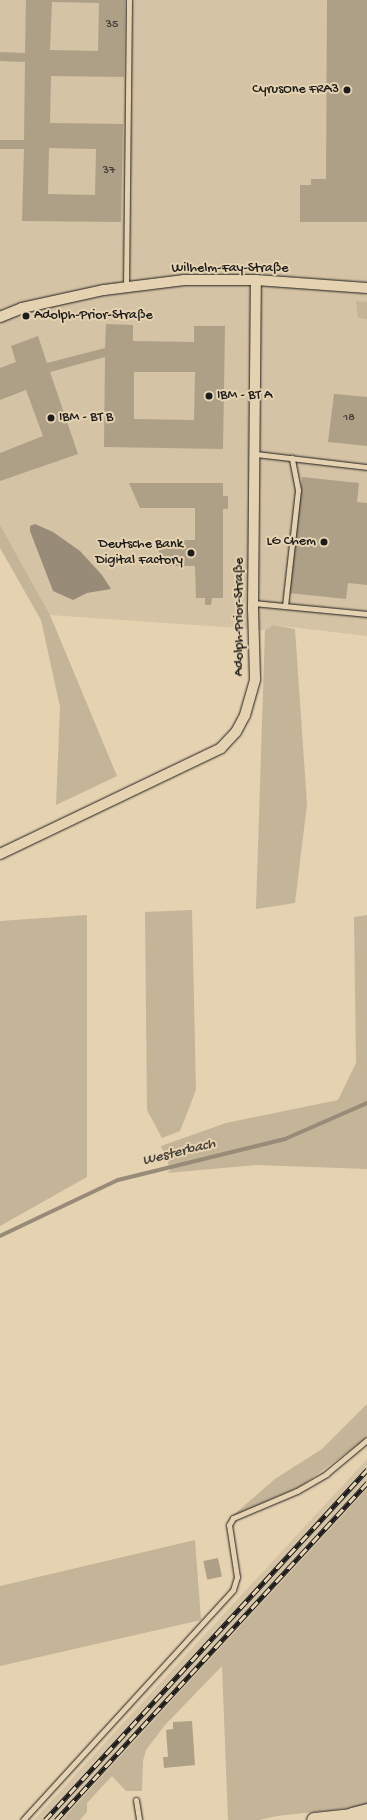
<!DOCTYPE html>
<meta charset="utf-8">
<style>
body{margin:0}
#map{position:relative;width:367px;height:1820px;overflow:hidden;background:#e5d2b0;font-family:"Gochi Hand",sans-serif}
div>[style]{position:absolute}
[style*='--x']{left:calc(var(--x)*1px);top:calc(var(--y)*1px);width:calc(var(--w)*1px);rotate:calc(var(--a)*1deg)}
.built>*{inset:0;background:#d4c3a4}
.green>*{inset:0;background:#c4b498}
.water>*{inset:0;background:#988c78}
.stream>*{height:4px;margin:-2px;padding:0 2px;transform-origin:2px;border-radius:2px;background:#988c78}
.building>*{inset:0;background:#ada087;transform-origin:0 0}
.roads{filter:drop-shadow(0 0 1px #1c1c1c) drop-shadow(0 0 1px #1c1c1c)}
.service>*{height:5px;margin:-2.5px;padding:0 2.5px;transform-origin:2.5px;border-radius:2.5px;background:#e5d2b0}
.minor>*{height:10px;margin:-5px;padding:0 5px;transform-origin:5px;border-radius:5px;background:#e5d2b0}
.secondary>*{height:15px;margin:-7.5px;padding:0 7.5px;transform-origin:7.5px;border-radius:7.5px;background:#e5d2b0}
.trunk>*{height:17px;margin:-8.5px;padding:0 8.5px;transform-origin:8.5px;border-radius:8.5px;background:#e5d2b0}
.rail>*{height:4.5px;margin-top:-2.25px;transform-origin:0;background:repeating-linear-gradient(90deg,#e5d2b0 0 9px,#1c1c1c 0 18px);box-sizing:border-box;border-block:1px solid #1c1c1c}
.dots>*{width:11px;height:11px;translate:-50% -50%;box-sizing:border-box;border:2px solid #e5d2b0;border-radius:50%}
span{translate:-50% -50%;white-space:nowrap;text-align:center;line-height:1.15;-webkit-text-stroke:4px #e5d2b0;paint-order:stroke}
.number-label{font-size:12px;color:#403d37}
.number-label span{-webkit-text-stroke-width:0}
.poi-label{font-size:14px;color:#1c1c1c}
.right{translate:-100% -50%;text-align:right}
.left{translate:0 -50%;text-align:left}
.street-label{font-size:14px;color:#1c1c1c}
.water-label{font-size:15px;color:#47433c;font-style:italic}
</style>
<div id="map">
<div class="built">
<div style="clip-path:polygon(0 0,367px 0,367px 636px,273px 625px,265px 630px,50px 615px,0 525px)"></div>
<div style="clip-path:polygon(367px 1459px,367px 1489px,157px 1718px,62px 1820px,34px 1820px)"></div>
</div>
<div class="green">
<div style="clip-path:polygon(356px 301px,367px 302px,367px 319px,358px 318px)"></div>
<div style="clip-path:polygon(0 525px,50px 615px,117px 776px,56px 805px,60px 707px,41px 620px,0 548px)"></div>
<div style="clip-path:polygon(273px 625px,295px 629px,307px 804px,295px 903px,256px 909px,265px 630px)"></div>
<div style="clip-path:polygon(192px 910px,196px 1090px,180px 1131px,162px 1138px,147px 1110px,145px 912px)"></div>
<div style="clip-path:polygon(87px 915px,87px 1177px,0 1226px,0 921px)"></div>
<div style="clip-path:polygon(367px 915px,367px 1169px,256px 1165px,167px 1173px,171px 1170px,161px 1146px,226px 1123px,338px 1100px,356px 1063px,354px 917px)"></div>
<div style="clip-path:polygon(367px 1404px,367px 1436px,361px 1442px,301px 1486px,231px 1517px,275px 1479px,322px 1449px)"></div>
<div style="clip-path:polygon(367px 1489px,367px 1806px,277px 1816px,259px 1820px,228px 1820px,222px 1666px,165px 1725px,146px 1750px,143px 1761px,142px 1791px,126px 1791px,112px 1776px,87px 1803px,87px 1812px,80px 1820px,62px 1820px)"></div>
<div style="clip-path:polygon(195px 1540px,201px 1620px,0 1666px,0 1586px)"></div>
</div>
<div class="water">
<div style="clip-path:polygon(35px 524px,53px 532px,80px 551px,102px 575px,111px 589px,87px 593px,73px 600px,53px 591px,30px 531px,30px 526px)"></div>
</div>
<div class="stream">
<div style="--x:0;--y:1236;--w:131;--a:-25.4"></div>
<div style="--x:118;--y:1180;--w:172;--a:-13.8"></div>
<div style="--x:285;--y:1139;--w:90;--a:-23.7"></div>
</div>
<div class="building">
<div style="clip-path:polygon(evenodd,26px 0,125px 0,124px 77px,51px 76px,50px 123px,123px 124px,121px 222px,22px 221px,24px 149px,0 149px,0 140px,24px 140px,25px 62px,0 61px,0 52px,25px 53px,26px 0,52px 2px,99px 3px,98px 51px,50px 50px,52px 2px,26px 0,49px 148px,96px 149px,95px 195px,48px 194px,49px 148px)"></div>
<div style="clip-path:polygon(327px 0,367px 0,367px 222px,300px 222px,300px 185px,311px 185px,311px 179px,326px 179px)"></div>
<div style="clip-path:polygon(evenodd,106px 324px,133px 325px,133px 341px,194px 342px,194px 326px,225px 326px,223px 449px,104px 447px,105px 357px,50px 372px,78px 454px,0 481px,0 453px,43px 436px,26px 390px,0 400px,0 368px,16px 362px,11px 346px,38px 336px,47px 363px,105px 348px,106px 324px,134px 372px,195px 372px,194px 420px,134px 419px,134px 372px)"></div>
<div style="clip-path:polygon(334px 394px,367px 397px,367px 446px,328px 442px)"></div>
<div style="clip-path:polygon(302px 477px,359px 483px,357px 502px,367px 503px,367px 585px,348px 583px,346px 599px,289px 593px)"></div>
<div style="clip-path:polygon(129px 483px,223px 483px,223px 496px,228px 496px,228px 509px,223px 509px,223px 598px,212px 598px,211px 605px,205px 605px,205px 598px,196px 598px,195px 566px,165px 566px,154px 540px,195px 540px,195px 508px,140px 508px)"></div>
<div style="left:218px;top:1558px;width:19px;height:15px;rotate:78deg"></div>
<div style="clip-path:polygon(192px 1721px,195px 1765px,164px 1768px,163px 1757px,168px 1757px,166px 1730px,173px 1729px,173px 1722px)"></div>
</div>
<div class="roads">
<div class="service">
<div style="--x:126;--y:287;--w:287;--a:-89.4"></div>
<div style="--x:256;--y:454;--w:112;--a:6.7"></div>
<div style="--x:253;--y:603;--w:115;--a:5.5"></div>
<div style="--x:285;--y:606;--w:117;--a:-83.6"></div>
<div style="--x:298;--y:490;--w:33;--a:-101"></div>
<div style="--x:136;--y:1800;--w:20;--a:81"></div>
<div style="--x:23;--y:1820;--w:311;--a:-47.6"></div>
<div style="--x:233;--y:1590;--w:14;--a:-73"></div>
<div style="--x:237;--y:1577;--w:53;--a:-98.7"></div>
<div style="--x:229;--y:1525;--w:8;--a:-60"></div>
<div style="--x:233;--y:1518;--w:69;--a:-22.9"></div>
<div style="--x:297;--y:1491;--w:34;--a:-30"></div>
<div style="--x:326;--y:1474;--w:53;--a:-39.7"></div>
</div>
<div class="minor">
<div style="--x:0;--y:317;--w:24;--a:-22"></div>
<div style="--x:22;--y:308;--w:84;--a:-12.4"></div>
<div style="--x:104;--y:290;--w:81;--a:-7.1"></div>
<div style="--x:184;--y:280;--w:72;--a:0"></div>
<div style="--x:256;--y:280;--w:111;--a:4.1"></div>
<div style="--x:0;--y:854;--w:245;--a:-25.6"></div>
<div style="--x:221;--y:748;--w:22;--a:-47"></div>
<div style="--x:236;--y:732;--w:19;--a:-62"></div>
<div style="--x:245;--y:715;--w:37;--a:-74"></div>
<div style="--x:255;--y:679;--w:70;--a:-91.6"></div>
<div style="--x:253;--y:609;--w:329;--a:-89.5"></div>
</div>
<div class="secondary">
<div style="--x:314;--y:1820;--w:38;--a:-6"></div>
</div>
<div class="trunk">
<div style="--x:352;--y:1816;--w:16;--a:-15"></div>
</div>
</div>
<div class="rail">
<div style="--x:45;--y:1820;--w:476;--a:-47.4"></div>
<div style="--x:56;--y:1820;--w:459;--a:-47.3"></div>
</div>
<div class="dots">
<div style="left:347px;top:90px;background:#1c1c1c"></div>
<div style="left:26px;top:316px;background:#1c1c1c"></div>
<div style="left:209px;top:396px;background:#1c1c1c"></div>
<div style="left:51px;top:418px;background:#1c1c1c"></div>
<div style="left:324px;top:542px;background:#1c1c1c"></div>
<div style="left:191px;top:553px;background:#1c1c1c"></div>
</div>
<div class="number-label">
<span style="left:112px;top:26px">35</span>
<span style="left:109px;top:172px">37</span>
<span style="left:349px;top:419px">18</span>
</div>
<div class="poi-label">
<span class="right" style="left:339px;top:90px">CyrusOne FRA3</span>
<span class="left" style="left:34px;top:316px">Adolph-Prior-Straße</span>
<span class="left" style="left:217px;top:396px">IBM - BT A</span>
<span class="left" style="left:59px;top:418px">IBM - BT B</span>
<span class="right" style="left:316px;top:542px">LG Chem</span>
<span class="right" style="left:183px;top:553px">Deutsche Bank<br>Digital Factory</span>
</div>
<div class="street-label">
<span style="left:230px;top:269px">Wilhelm-Fay-Straße</span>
<span style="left:240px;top:617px;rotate:-90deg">Adolph-Prior-Straße</span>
</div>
<div class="water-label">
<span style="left:179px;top:1153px;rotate:-14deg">Westerbach</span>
</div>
</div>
